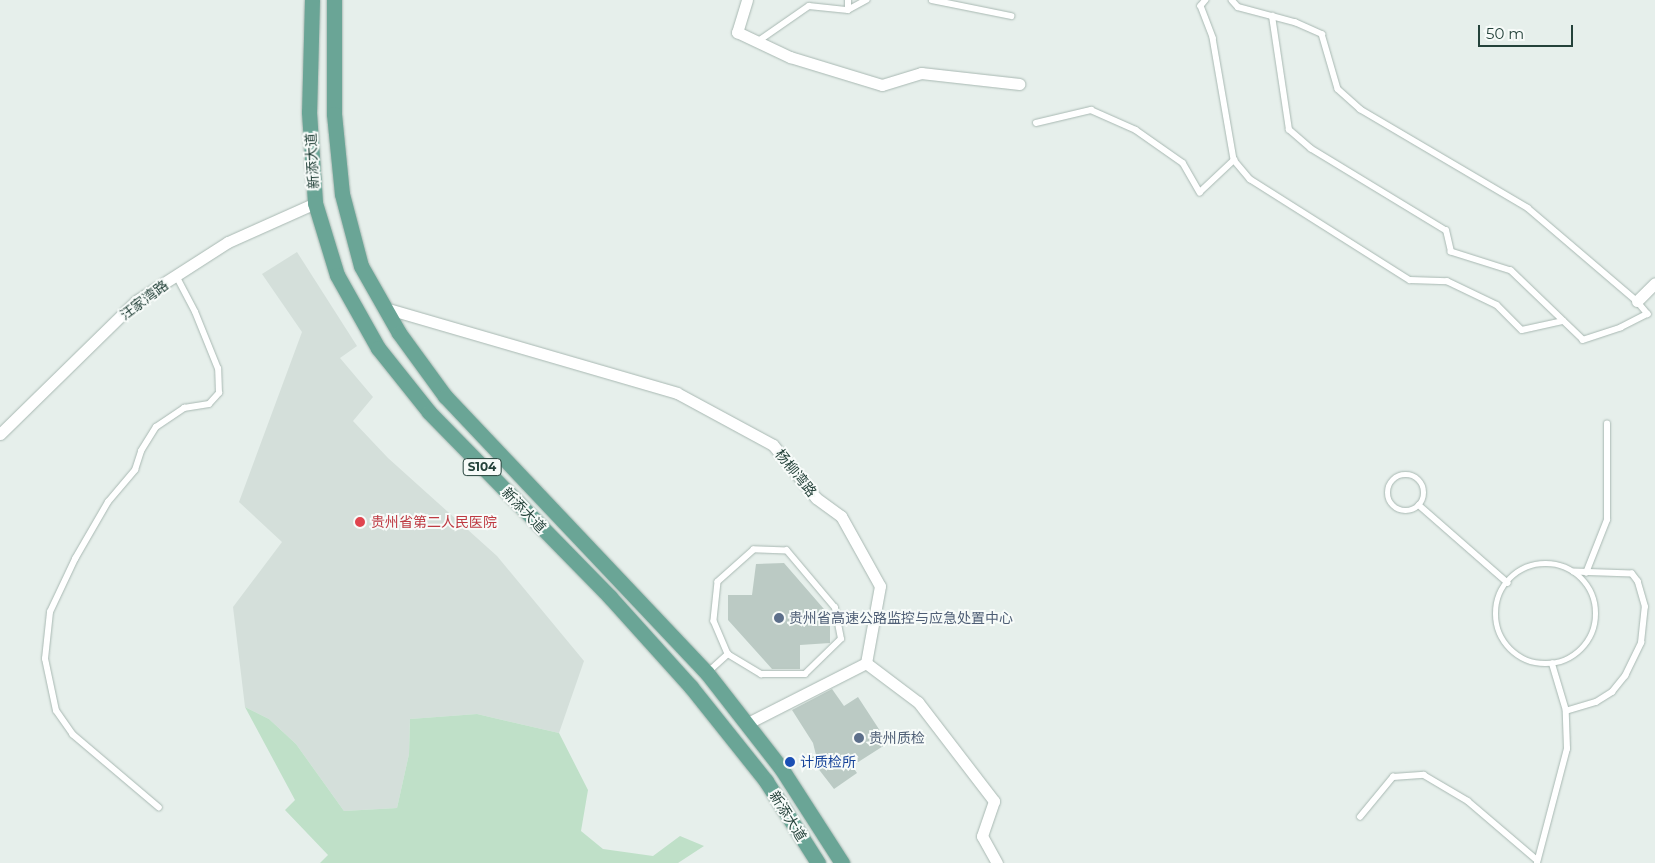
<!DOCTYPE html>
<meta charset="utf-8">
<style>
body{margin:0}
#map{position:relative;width:1655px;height:863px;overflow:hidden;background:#e6efeb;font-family:Montserrat,"Noto Sans SC",sans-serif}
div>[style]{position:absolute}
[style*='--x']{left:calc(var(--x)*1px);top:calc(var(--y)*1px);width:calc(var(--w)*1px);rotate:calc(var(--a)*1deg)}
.built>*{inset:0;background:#d4dfda}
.green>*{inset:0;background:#bfe0c8}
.building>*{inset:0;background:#bbcac4}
.roads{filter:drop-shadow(0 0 1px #a8b8b2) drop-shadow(0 0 1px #a8b8b2)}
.service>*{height:5.5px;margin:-2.75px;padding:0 2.75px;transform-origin:2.75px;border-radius:2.75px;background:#fff}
.service>.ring{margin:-2.75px;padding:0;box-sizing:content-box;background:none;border:5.5px solid #fff;border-radius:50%}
.minor>*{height:11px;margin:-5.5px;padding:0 5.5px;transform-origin:5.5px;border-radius:5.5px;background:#fff}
.primary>*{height:15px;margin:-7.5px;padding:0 7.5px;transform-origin:7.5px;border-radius:7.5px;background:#6aa596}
.dots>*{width:14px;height:14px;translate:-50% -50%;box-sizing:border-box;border:2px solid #f7fbf9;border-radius:50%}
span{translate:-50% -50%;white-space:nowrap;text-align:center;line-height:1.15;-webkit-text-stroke:4px #f7fbf9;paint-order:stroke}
.shield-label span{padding:1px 4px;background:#f7fbf9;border:1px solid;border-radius:4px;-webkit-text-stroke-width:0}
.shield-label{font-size:12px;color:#24423a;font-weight:700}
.street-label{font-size:14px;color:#24423a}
.health-label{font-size:14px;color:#be3a42}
.left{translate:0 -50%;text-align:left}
.service-label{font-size:14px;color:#4e5e75}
.transit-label{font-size:14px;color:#164399}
.scale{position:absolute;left:1478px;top:25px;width:95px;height:22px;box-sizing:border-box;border:2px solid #24423a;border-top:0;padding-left:6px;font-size:15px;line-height:18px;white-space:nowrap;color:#24423a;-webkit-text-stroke:4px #f7fbf9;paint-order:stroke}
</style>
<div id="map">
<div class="built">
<div style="clip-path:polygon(297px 252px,357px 346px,340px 358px,373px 397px,353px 421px,388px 458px,497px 556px,584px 661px,559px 733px,477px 714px,410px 719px,409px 754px,397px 808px,344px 811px,296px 744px,269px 719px,245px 707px,233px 607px,282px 542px,239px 502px,302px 332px,262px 274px)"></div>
</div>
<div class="green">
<div style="clip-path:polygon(245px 707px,269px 719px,296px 744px,344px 811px,397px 808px,409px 754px,410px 719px,477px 714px,559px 733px,588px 790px,581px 831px,603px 849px,653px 856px,680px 836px,704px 846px,678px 863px,320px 863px,328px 855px,285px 810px,295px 800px)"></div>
</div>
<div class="building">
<div style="clip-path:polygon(784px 563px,830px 616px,830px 643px,800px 645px,800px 669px,772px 669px,728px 620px,728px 595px,752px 595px,756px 564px)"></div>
<div style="clip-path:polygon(832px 689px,844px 706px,858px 697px,888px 743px,852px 766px,857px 773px,834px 789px,810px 758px,816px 755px,813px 743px,792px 710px)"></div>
</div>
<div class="roads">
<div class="service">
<div style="--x:932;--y:0;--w:81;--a:11.4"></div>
<div style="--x:1206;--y:0;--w:8;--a:130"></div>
<div style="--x:1201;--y:6;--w:34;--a:69"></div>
<div style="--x:1213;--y:38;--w:124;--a:80.2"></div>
<div style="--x:1234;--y:160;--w:25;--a:50"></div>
<div style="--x:1250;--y:179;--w:189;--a:32.3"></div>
<div style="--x:1410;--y:280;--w:37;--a:2"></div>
<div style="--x:1447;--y:281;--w:55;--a:25.6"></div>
<div style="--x:1497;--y:305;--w:35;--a:45"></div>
<div style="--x:1522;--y:330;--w:42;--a:-12.4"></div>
<div style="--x:1232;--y:0;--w:9;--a:49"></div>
<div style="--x:1238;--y:7;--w:35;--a:15"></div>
<div style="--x:1272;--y:16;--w:24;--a:15"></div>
<div style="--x:1295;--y:22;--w:30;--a:24"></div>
<div style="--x:1322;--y:34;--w:57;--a:73.8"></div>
<div style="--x:1338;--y:89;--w:30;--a:42"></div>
<div style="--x:1360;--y:109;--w:195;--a:30.5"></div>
<div style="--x:1528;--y:208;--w:143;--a:40.5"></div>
<div style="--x:1637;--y:301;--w:17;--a:50"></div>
<div style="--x:1648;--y:314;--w:30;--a:153"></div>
<div style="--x:1621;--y:328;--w:40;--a:162"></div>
<div style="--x:1583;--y:340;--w:100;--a:-136.2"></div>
<div style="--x:1511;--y:271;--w:63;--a:-162.4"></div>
<div style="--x:1451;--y:252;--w:22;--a:-103"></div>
<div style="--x:1446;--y:231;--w:158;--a:-148.7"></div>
<div style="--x:1311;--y:149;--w:29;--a:-139"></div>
<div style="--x:1289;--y:130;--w:115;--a:-98.5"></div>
<div style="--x:848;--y:10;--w:10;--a:-90"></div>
<div style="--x:757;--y:42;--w:63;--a:-34.7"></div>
<div style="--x:809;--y:6;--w:39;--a:6"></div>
<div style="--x:848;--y:10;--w:21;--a:-29"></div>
<div style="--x:1036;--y:123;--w:57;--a:-13.3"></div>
<div style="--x:1091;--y:110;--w:49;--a:24"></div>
<div style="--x:1136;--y:130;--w:57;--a:35.1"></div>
<div style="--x:1183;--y:163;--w:34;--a:60"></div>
<div style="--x:1200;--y:192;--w:47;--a:-43.3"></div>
<div class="ring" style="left:1388px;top:475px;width:30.5px;height:30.5px"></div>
<div style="--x:1419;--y:505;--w:118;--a:41.2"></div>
<div class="ring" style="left:1496px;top:564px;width:94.5px;height:94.5px"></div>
<div style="--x:1586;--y:573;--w:57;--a:-68.4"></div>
<div style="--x:1607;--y:520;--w:96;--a:-90"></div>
<div style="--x:708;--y:672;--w:27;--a:-42"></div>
<div style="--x:728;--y:654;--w:39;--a:31"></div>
<div style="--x:761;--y:674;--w:44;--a:0"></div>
<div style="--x:805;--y:674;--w:50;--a:-44.2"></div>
<div style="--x:841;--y:639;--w:32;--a:-101"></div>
<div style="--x:835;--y:608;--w:75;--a:-130.1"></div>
<div style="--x:787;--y:551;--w:33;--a:-178"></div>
<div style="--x:754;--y:550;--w:48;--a:138.4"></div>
<div style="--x:718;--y:582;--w:39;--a:96"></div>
<div style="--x:714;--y:621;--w:36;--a:67"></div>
<div style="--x:1566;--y:711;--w:31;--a:-17"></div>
<div style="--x:1596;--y:702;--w:19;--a:-32"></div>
<div style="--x:1612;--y:692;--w:21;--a:-51"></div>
<div style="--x:1625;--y:676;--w:37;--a:-64"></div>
<div style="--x:1641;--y:643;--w:36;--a:-84"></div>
<div style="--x:1645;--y:607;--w:26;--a:-106"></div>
<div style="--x:1638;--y:582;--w:10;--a:-127"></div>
<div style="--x:1632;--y:574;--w:58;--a:-178"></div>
<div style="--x:159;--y:808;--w:113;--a:-139.7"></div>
<div style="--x:73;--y:735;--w:29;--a:-125"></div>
<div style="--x:56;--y:711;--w:53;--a:-101.9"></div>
<div style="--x:45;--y:659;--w:47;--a:-83.9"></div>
<div style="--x:50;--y:612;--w:59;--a:-64.7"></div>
<div style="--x:75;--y:559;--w:66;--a:-59.9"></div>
<div style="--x:108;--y:502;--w:42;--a:-49.8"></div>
<div style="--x:135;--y:470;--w:20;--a:-72"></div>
<div style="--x:141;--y:451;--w:28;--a:-58"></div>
<div style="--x:156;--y:427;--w:34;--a:-34"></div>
<div style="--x:184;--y:408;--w:25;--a:-9"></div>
<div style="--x:209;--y:404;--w:15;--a:-48"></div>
<div style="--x:219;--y:393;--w:24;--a:-92"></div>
<div style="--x:218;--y:369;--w:61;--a:-112"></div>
<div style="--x:195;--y:312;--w:41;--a:-117.8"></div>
<div style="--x:1360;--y:817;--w:52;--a:-50.5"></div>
<div style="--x:1393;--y:777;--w:31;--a:-4"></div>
<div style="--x:1424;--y:775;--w:51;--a:30.6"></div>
<div style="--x:1468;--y:801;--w:91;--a:40.5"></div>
<div style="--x:1537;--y:863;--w:118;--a:-75.3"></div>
<div style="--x:1567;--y:749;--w:38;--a:-92"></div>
<div style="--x:1566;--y:711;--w:49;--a:-106.6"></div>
</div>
<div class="minor">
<div style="--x:747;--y:0;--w:34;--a:107"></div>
<div style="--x:737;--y:32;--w:59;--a:25.3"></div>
<div style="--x:790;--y:57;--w:96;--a:16.9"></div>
<div style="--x:882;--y:85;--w:41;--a:-17.1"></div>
<div style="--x:921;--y:73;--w:99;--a:6.4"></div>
<div style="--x:1637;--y:301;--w:25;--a:-45"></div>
<div style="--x:385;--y:308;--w:304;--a:16.2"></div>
<div style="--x:677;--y:393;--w:109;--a:28.4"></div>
<div style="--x:773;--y:445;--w:68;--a:50.9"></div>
<div style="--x:816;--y:498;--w:31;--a:36"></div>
<div style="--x:841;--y:516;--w:80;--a:60.9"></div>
<div style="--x:880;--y:586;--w:78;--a:100.3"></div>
<div style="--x:866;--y:663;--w:65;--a:36.9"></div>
<div style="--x:918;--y:702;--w:125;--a:52.5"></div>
<div style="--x:994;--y:801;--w:37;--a:109"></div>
<div style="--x:982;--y:836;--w:31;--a:61"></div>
<div style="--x:0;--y:434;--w:190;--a:-44.4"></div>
<div style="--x:136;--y:301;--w:109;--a:-32.7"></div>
<div style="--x:228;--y:242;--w:95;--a:-24.1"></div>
<div style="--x:746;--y:724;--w:135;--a:-26.9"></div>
</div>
<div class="primary">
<div style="--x:312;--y:0;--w:112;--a:91.5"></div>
<div style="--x:309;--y:112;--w:91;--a:86.2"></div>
<div style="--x:315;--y:203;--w:75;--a:73"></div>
<div style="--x:337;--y:275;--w:84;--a:60.7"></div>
<div style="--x:378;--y:348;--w:82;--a:51.4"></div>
<div style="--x:429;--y:412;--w:259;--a:45.6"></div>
<div style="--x:610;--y:597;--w:121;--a:48"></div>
<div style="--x:691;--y:687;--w:120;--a:51.4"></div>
<div style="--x:766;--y:781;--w:97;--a:57.6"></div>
<div style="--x:334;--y:0;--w:114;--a:90"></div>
<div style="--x:334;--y:114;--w:80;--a:84.3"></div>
<div style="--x:342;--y:194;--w:74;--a:75.2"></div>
<div style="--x:361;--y:266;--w:77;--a:60.4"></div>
<div style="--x:399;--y:333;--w:78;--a:53.9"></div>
<div style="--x:445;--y:396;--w:381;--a:46.6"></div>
<div style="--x:707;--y:673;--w:120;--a:52.1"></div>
<div style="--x:781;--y:768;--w:113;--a:57.3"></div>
</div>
</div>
<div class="dots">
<div style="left:360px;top:522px;background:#e0444e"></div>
<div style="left:779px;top:618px;background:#5c6f8a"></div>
<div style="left:859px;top:738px;background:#5c6f8a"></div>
<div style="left:790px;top:762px;background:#1a4fb4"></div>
</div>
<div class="shield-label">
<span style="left:482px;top:467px">S104</span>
</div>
<div class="street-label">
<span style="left:312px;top:161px;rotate:-93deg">新添大道</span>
<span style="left:144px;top:300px;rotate:-37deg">汪家湾路</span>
<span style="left:796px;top:473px;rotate:51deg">杨柳湾路</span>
<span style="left:524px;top:510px;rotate:46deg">新添大道</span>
<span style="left:788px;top:816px;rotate:58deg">新添大道</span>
</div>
<div class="health-label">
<span class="left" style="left:371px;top:522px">贵州省第二人民医院</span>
</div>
<div class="service-label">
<span class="left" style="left:789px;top:618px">贵州省高速公路监控与应急处置中心</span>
<span class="left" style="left:869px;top:738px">贵州质检</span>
</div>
<div class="transit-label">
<span class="left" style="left:800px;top:762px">计质检所</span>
</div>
<div class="scale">50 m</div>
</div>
